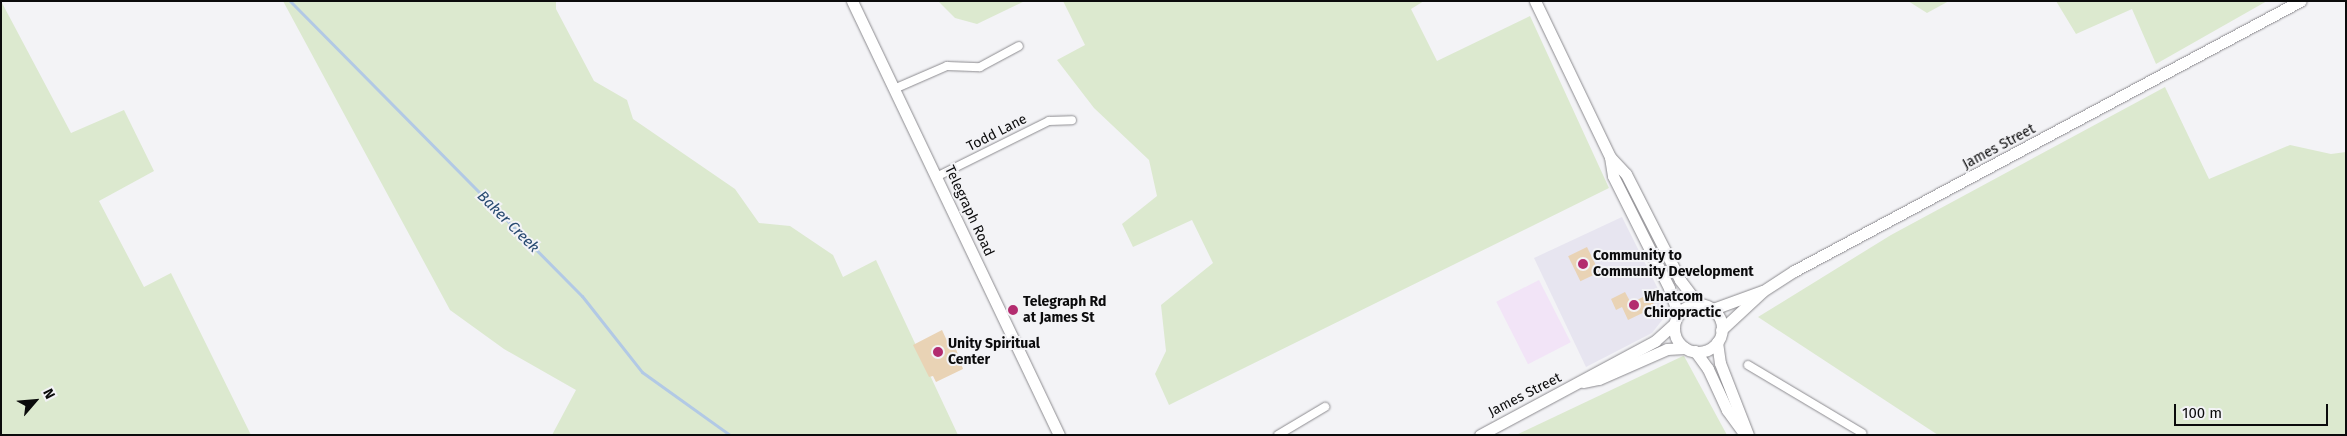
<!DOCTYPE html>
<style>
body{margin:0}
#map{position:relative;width:2347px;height:436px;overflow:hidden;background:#f3f3f6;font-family:"Fira Sans",sans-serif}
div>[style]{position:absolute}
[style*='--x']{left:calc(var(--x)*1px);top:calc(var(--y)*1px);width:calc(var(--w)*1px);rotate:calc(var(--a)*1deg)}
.built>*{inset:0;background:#e7e5f0}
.industrial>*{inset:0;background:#f2e4f7;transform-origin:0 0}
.green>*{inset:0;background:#dce9cf}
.stream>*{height:3px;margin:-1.5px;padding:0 1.5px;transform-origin:1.5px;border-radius:1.5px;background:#b2c9e5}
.building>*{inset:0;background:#e9d3b5;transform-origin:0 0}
.roads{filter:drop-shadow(0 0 1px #8c8b8f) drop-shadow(0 0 1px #8c8b8f)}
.street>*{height:8px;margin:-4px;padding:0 4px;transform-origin:4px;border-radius:4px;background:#fff}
.secondary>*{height:11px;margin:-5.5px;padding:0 5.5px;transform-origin:5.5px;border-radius:5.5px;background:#fff}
.secondary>.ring{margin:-5.5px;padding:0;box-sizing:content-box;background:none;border:11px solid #fff;border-radius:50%}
.dots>*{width:14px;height:14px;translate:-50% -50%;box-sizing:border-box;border:2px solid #f3f3f6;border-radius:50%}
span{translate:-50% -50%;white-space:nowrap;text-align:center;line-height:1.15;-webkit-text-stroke:4px #f3f3f6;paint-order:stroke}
.street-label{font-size:14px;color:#0b0b0c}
.poi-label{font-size:14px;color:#0b0b0c;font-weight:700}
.left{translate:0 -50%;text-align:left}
.water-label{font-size:15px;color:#274970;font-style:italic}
.frame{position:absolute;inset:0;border:2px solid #0b0b0c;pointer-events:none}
.north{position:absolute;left:10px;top:376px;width:50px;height:50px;-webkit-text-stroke:4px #f3f3f6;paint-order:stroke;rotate:63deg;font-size:14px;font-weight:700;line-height:20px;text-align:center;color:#0b0b0c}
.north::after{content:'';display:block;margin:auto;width:18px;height:22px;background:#0b0b0c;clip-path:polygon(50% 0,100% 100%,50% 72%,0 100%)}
.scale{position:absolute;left:2174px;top:404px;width:154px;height:22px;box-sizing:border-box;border:2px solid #0b0b0c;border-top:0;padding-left:6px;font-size:15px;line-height:18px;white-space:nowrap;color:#0b0b0c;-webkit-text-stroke:4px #f3f3f6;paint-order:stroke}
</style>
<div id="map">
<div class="built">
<div style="clip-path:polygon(1622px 217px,1660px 293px,1663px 319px,1652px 333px,1586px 367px,1534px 258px)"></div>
</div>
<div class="industrial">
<div style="left:1539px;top:280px;width:70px;height:48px;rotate:63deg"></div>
</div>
<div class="green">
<div style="clip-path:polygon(1px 1px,71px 133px,124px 110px,154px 171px,99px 201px,144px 287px,171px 273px,251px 435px,1px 435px)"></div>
<div style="clip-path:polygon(283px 1px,556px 1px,556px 9px,594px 81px,627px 100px,633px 119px,735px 189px,759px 223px,790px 226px,833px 255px,843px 277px,876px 260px,958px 435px,552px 435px,576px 390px,504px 349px,450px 310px)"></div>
<div style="clip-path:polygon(938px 1px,1025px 1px,977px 24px,955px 18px)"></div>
<div style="clip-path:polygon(1063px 1px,1424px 1px,1411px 9px,1437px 61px,1530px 16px,1609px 188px,1169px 405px,1155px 374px,1166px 351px,1161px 305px,1213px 263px,1192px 220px,1133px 247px,1122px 224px,1157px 196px,1149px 160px,1094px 108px,1057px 60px,1085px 45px)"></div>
<div style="clip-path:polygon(1908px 1px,1949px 1px,1927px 13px)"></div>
<div style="clip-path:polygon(2056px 1px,2267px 1px,2156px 64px,2132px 9px,2076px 34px)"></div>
<div style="clip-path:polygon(2165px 87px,2209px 179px,2290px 145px,2331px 154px,2346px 152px,2346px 435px,1938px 435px,1758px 317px,1891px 235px)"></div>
<div style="clip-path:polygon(1684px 356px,1727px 435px,1516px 435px,1683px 356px)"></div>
</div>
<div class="stream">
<div style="--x:290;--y:1;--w:415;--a:45.3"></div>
<div style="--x:582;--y:296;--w:97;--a:51.7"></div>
<div style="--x:642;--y:372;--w:108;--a:35.6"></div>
</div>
<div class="building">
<div style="left:1587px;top:247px;width:28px;height:21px;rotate:64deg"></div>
<div style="clip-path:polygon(1625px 292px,1631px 303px,1649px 294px,1655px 307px,1628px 320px,1622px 307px,1616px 310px,1611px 299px)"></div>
<div style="clip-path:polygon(942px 330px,948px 343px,953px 340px,963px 369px,936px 382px,933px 376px,929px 377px,913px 345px)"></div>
</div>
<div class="roads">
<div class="street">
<div style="--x:894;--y:89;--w:58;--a:-23.5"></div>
<div style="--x:947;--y:66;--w:33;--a:2"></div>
<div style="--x:980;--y:67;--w:44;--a:-28.3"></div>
<div style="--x:936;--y:177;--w:126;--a:-26.4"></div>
<div style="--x:1049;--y:121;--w:23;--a:-2"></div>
<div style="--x:1748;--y:365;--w:133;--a:30.8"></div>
<div style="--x:1278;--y:435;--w:55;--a:-30.8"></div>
</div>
<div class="secondary">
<div style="--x:852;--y:1;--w:481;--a:64.5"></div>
<div style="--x:1535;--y:1;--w:173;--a:64.3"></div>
<div style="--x:1610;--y:157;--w:23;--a:47"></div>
<div style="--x:1626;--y:174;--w:119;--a:63"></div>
<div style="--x:1680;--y:280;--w:30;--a:53"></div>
<div style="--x:1610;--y:157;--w:19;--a:81"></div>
<div style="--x:1613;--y:176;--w:125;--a:63.4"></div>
<div style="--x:1669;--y:288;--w:28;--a:71"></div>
<div class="ring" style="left:1674px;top:304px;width:37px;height:37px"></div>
<div style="--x:1713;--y:309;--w:52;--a:-20.2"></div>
<div style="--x:1721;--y:330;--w:57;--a:-42.9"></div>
<div style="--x:1763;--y:291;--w:37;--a:-33"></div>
<div style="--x:1794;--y:271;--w:574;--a:-28.08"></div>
<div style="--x:1717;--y:342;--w:21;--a:82"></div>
<div style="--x:1720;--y:363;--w:77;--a:68.7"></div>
<div style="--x:1695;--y:351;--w:22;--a:54"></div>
<div style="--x:1708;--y:369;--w:45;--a:65.1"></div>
<div style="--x:1727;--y:410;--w:31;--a:54"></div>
<div style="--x:1583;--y:382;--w:16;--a:-11"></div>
<div style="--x:1599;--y:379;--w:74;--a:-23.8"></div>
<div style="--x:1667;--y:349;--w:18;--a:-3"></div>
<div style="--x:1480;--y:435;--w:199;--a:-28.2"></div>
<div style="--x:1655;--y:341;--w:25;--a:-42"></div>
</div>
</div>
<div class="dots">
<div style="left:1583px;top:264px;background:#b32c6f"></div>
<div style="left:1634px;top:305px;background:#b32c6f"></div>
<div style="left:1013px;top:310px;background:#b32c6f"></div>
<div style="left:938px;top:352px;background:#b32c6f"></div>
</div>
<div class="street-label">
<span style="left:997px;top:133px;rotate:-27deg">Todd Lane</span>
<span style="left:1999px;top:147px;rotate:-28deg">James Street</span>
<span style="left:969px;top:211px;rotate:65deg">Telegraph Road</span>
<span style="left:1525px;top:395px;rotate:-27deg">James Street</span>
</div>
<div class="poi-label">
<span class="left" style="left:1593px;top:264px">Community to<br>Community Development</span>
<span class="left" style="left:1644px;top:305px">Whatcom<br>Chiropractic</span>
<span class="left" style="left:1023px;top:310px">Telegraph Rd<br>at James St</span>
<span class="left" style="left:948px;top:352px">Unity Spiritual<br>Center</span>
</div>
<div class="water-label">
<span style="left:508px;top:222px;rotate:45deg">Baker Creek</span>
</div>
<div class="frame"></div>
<div class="north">N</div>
<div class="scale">100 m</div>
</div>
